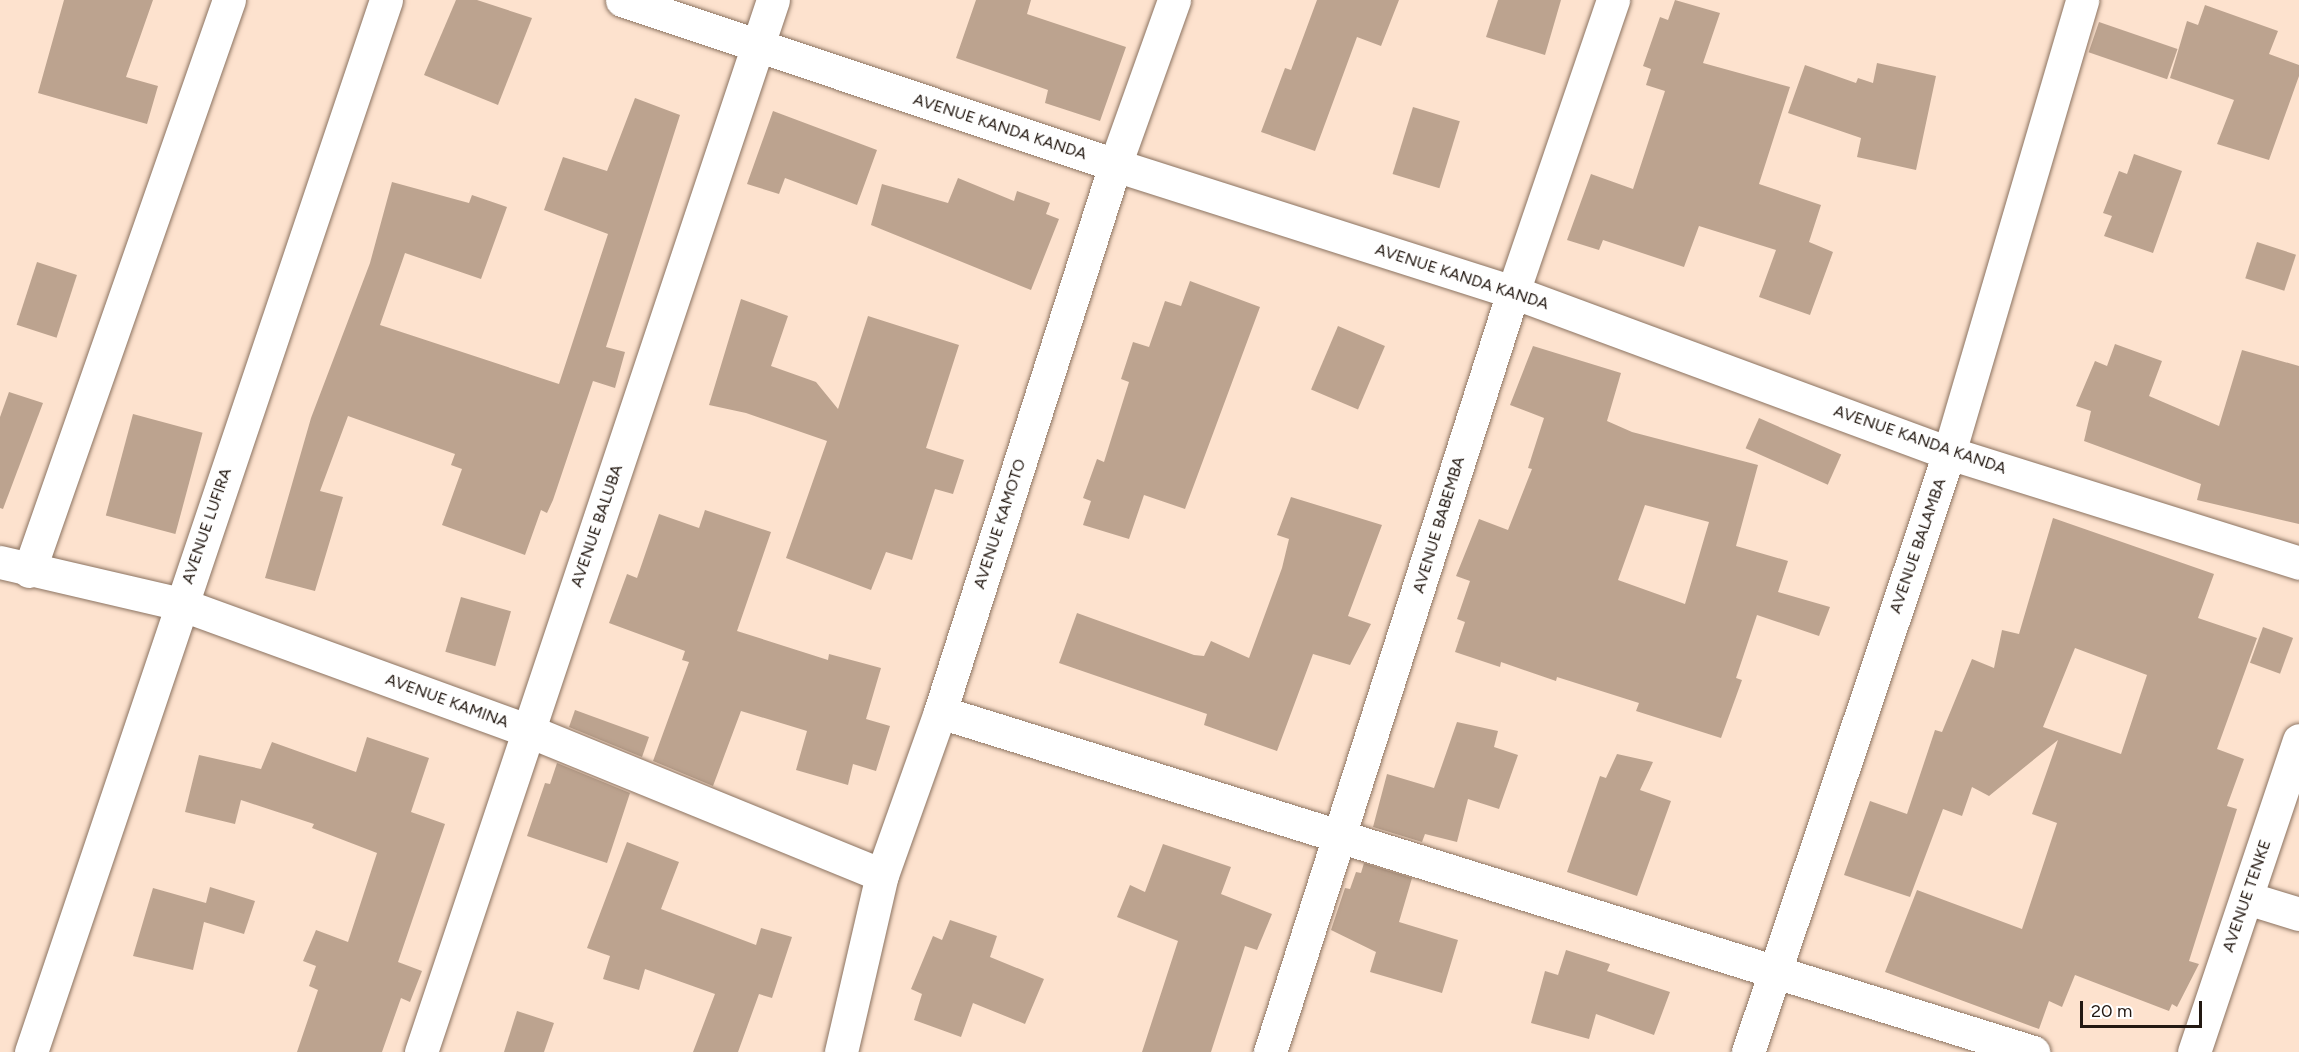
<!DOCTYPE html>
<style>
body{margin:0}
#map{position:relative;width:2299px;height:1052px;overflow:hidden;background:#fde2ce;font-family:Figtree,sans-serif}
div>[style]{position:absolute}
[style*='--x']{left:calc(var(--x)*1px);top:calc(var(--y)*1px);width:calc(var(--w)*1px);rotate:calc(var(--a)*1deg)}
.building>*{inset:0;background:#bca38f;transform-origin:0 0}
.roads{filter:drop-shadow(0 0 2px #8b7361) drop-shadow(0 0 2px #8b7361)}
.minor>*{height:33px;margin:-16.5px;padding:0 16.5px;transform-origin:16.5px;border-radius:16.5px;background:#fff}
span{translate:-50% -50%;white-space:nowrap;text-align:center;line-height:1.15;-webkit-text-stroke:6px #fff;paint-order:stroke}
.street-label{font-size:16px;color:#231912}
.scale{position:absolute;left:2080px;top:1001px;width:122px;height:27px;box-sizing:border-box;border:3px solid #231912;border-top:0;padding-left:8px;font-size:18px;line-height:21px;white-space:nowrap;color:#231912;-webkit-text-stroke:4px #fff;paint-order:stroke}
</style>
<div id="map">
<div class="building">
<div style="clip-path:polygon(64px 0,153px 0,126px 77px,158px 86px,147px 124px,38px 93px)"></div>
<div style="clip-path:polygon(456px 0,477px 0,532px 18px,498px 105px,424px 75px)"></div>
<div style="clip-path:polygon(976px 0,1031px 0,1027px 14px,1126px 47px,1100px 121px,1045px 103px,1048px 90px,956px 58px)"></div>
<div style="clip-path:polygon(1317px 0,1399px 0,1381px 46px,1357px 37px,1315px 151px,1261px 132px,1285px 68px,1291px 70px)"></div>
<div style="clip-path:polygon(1498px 0,1561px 0,1545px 55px,1486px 37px)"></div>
<div style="clip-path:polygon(1675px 0,1720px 13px,1703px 63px,1790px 87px,1759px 184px,1821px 205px,1809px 242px,1833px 252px,1810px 315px,1759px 297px,1776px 250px,1699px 226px,1684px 267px,1603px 240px,1599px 250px,1567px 240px,1591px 174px,1633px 189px,1665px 91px,1646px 85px,1651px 69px,1643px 66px,1660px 17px,1668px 20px)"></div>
<div style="clip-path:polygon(2205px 5px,2278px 31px,2269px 54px,2299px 65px,2299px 76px,2269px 160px,2217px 144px,2234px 100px,2170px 78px,2187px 21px,2198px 25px)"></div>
<div style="left:2099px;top:22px;width:83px;height:32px;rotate:19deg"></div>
<div style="clip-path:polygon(1877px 63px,1936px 76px,1916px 170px,1857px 157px,1861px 138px,1788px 113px,1805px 65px,1856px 83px,1858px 78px,1873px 83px)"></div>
<div style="clip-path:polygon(635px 98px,680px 115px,606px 347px,625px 352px,615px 388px,593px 381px,553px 500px,547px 513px,541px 510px,525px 555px,442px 525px,462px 469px,451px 465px,455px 454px,348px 416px,320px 491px,343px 497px,315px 591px,265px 578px,311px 418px,370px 263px,392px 182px,469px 203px,472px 195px,507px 207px,481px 279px,405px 253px,380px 325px,559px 384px,608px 234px,544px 210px,563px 157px,607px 171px)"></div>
<div style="left:1413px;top:107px;width:49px;height:70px;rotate:17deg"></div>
<div style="clip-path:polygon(773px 111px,877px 150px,857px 205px,785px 178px,779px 194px,747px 184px)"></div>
<div style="clip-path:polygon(2134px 154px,2182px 171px,2153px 253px,2104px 236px,2112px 216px,2103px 213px,2119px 171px,2127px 174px)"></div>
<div style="clip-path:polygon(958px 178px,1014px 201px,1017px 191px,1050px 203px,1046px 214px,1059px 219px,1031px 290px,871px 225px,882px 184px,948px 203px)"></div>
<div style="left:2257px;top:242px;width:41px;height:38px;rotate:18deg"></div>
<div style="left:37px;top:262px;width:42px;height:66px;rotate:18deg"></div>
<div style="clip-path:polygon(1190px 281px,1260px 307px,1185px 509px,1144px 495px,1129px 539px,1083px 525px,1091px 501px,1083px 498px,1097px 459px,1104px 462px,1129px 382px,1121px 379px,1133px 342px,1149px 347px,1165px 301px,1181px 306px)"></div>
<div style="clip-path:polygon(741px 299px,788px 316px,771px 366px,816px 382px,838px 409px,868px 316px,959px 345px,926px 448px,964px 460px,953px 494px,935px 489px,912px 560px,886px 552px,871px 590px,786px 558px,827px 441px,746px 413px,709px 405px)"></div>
<div style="left:1338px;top:326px;width:51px;height:69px;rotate:23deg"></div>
<div style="clip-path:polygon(2115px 344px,2162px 361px,2149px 396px,2219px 426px,2242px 350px,2299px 366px,2299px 524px,2197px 500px,2201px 484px,2084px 441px,2091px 411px,2076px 406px,2095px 361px,2107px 366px)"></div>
<div style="clip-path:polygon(evenodd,1533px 346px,1621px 373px,1607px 421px,1632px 432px,1758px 465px,1736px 546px,1788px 561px,1778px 592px,1830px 607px,1819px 636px,1757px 615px,1736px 678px,1742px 680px,1721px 738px,1636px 711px,1639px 703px,1557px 677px,1556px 681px,1501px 662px,1500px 667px,1455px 652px,1465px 622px,1457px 619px,1470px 581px,1456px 576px,1479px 519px,1508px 530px,1532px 469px,1528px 468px,1544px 418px,1510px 405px,1533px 346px,1645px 505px,1709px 522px,1685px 604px,1618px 580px,1645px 505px)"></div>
<div style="clip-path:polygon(9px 392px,43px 403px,3px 509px,0 508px,0 417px)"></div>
<div style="left:133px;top:414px;width:72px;height:105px;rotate:15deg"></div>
<div style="left:1759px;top:418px;width:90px;height:33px;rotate:24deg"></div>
<div style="clip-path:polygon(1291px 497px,1382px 525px,1348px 616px,1371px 624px,1350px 665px,1313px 654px,1277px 751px,1204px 725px,1207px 714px,1059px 663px,1077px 613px,1194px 655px,1204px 656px,1211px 641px,1249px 658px,1282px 568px,1289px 539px,1277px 535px)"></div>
<div style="clip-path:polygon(705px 510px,771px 532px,737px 631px,828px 660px,829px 654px,881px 668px,866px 719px,890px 726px,876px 771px,853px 764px,848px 785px,796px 770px,807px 731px,741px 711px,713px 786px,653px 761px,689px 662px,682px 660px,685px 651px,609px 623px,627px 574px,637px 578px,659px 514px,699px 528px)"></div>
<div style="clip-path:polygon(evenodd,2053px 518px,2214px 574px,2198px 618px,2257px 638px,2217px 749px,2244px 759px,2227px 806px,2237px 809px,2189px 961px,2199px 964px,2177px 1007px,2172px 1004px,2169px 1011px,2075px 975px,2062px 1007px,2049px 1001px,2039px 1029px,1885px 972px,1917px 890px,2022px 929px,2057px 823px,2032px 814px,2058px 740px,1989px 796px,1972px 787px,1962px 816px,1943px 809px,1910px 897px,1844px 875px,1870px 801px,1907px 814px,1935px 730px,1942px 732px,1972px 659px,1994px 668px,2002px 630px,2019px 634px,2053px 518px,2075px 648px,2147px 675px,2121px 754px,2043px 727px,2075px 648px)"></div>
<div style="left:461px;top:597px;width:52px;height:57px;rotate:16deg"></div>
<div style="left:2263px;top:627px;width:32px;height:38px;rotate:20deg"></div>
<div style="clip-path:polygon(575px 710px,649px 737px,642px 757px,569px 727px)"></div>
<div style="clip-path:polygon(1457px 722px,1498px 731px,1494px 747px,1518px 755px,1499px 809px,1468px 799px,1457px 842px,1425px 834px,1422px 842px,1373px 827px,1387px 774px,1434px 788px)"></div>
<div style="clip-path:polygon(367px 737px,429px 758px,411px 812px,445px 824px,398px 962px,422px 971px,410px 1002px,401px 998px,382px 1052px,297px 1052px,318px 990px,309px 986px,316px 966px,303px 961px,316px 930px,348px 942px,377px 853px,312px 828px,314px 824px,241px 800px,235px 824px,185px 812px,199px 755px,261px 769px,272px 742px,356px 772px)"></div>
<div style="clip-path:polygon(1617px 754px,1653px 762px,1640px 790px,1671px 801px,1637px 896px,1567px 872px,1600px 776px,1606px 778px)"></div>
<div style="clip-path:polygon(557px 763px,630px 793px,607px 863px,527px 836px,545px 783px,550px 784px)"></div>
<div style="clip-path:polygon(627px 842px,679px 862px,661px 909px,756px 945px,761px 928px,792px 937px,772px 998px,759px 994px,738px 1052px,693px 1052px,715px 994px,645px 969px,639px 990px,603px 979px,610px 956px,587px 948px)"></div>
<div style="clip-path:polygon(1163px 844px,1231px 867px,1221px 894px,1272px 914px,1257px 950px,1245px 946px,1211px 1052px,1142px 1052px,1178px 941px,1117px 917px,1130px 885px,1145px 892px)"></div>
<div style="clip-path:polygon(1364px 863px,1412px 878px,1399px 922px,1458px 940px,1442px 993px,1370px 972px,1376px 952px,1331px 930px,1345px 888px,1350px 889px,1356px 872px,1361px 873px)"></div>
<div style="clip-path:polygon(210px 887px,255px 901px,244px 934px,204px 922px,193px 970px,133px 956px,153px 888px,206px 903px)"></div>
<div style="clip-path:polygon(950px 920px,997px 936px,990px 957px,1044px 979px,1025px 1024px,973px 1003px,961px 1037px,914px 1020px,922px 994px,911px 989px,933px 936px,942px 940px)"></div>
<div style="clip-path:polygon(1566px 950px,1610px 964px,1607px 971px,1670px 992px,1654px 1035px,1596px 1014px,1589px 1039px,1531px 1023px,1545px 971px,1558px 975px)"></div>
<div style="clip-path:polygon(517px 1011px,554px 1023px,544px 1052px,504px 1052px)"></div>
</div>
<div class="roads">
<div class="minor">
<div style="--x:622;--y:0;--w:520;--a:18.5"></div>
<div style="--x:1115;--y:165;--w:418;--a:17.7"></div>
<div style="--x:1513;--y:292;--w:465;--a:20.3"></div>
<div style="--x:1949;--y:453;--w:367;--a:17.4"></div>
<div style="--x:0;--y:562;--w:185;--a:13.1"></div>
<div style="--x:180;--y:604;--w:371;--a:20"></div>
<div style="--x:529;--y:731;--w:381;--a:22.2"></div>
<div style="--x:29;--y:571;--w:605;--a:-70.7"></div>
<div style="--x:940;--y:712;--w:1145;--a:17.28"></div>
<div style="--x:2247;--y:898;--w:54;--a:17.1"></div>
<div style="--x:31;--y:1052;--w:1110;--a:-71.35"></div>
<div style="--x:421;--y:1052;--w:1109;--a:-71.5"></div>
<div style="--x:841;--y:1052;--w:182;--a:-77"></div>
<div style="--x:882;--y:875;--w:173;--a:-70.4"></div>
<div style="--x:940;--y:712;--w:574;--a:-72.26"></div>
<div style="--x:1115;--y:165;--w:175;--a:-70.3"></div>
<div style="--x:1270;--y:1052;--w:798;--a:-72.27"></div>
<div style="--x:1513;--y:292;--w:309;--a:-71.1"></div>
<div style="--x:1748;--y:1052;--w:632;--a:-71.45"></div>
<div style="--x:1949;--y:453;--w:472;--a:-73.6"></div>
<div style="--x:2194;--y:1052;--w:329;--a:-71.4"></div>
</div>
</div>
<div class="street-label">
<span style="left:1000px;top:127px;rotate:18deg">AVENUE KANDA KANDA</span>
<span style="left:1462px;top:277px;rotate:18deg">AVENUE KANDA KANDA</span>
<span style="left:1920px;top:440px;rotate:19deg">AVENUE KANDA KANDA</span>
<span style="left:1000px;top:524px;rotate:-72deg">AVENUE KAMOTO</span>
<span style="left:1439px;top:525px;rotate:-73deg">AVENUE BABEMBA</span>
<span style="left:207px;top:526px;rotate:-71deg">AVENUE LUFIRA</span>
<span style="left:597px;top:526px;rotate:-71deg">AVENUE BALUBA</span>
<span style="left:1918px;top:546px;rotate:-71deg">AVENUE BALAMBA</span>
<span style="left:447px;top:701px;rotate:20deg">AVENUE KAMINA</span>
<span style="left:2247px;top:896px;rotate:-71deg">AVENUE TENKE</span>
</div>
<div class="scale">20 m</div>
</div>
